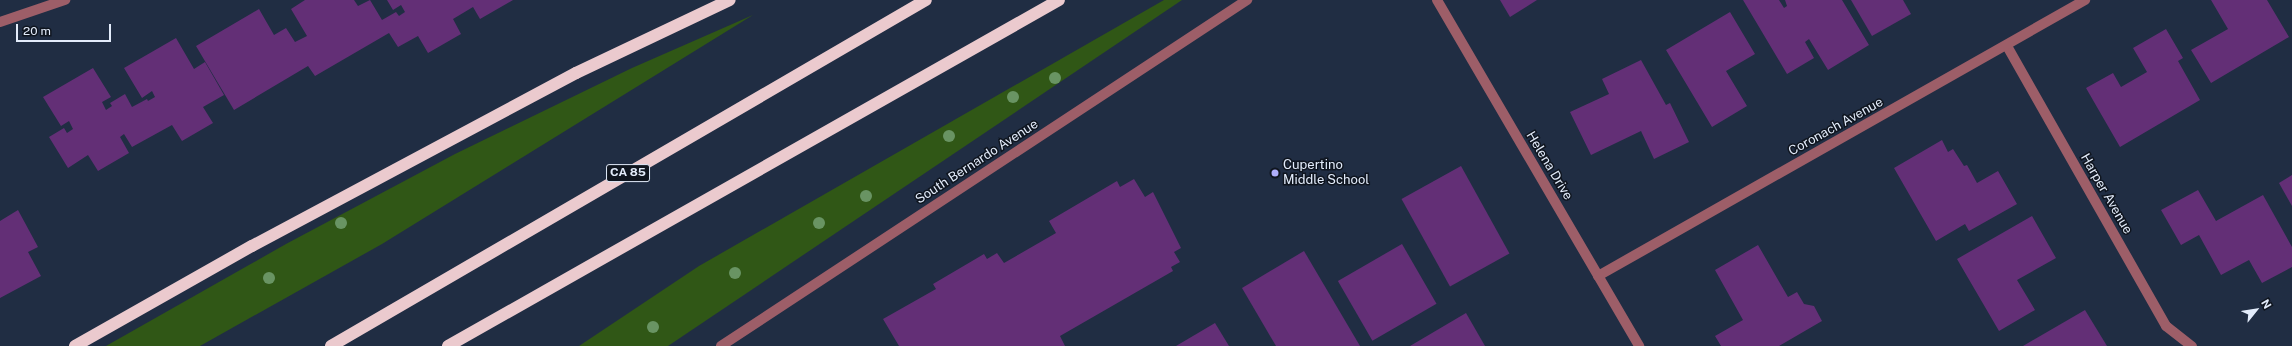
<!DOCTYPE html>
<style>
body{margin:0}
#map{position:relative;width:2292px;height:346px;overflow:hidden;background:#202d43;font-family:"Public Sans",sans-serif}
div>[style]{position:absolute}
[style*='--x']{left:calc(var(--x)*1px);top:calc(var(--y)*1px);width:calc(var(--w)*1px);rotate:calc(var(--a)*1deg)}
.green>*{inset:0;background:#305716}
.building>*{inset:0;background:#632f76;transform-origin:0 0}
.minor>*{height:10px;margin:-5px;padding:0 5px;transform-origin:5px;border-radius:5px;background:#9d5e68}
.tertiary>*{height:10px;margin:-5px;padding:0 5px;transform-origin:5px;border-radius:5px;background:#9d5e68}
.motorway>*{height:12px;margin:-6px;padding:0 6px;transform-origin:6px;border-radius:6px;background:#ebcace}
.trees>*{width:12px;height:12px;margin:-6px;border-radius:50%;background:#699463}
.dots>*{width:11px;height:11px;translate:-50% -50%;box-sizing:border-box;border:2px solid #0f151f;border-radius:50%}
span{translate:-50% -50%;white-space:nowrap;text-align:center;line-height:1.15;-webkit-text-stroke:3px #0f151f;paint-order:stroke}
.shield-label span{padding:1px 3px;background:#0f151f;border:1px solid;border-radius:3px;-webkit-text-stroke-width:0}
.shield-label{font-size:12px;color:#e3ecfb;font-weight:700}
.street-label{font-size:13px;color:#e3ecfb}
.poi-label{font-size:13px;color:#e3ecfb}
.left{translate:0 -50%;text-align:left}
.north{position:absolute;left:2236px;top:290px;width:40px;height:40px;-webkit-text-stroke:3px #0f151f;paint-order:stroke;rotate:60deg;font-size:11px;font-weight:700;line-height:16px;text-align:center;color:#e3ecfb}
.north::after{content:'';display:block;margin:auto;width:14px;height:18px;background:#e3ecfb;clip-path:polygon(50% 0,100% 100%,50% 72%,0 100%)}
.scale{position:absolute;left:16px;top:24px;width:95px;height:18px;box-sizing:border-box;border:2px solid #e3ecfb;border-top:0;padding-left:5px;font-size:12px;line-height:14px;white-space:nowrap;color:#e3ecfb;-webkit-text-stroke:3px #0f151f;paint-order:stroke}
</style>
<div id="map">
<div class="green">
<div style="clip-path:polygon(1164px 0,1182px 0,668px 346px,579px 346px,699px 266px)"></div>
<div style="clip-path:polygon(753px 15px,382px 244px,200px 346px,106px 346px,286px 244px,455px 154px,632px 68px)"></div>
</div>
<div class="building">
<div style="clip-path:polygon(305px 0,354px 0,358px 6px,370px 0,382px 20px,396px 12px,399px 16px,405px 12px,401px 5px,393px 10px,387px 0,513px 0,480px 19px,473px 7px,453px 19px,461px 34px,428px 53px,418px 36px,398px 47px,389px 33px,315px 76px,308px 66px,234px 110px,196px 46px,259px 9px,274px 35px,286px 28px,295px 42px,307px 36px,291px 9px)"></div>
<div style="clip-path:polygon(1500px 0,1537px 0,1510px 17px)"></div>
<div style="clip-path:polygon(1743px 0,1779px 0,1784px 8px,1787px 6px,1785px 0,1842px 0,1869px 45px,1828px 70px,1809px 39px,1805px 42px,1814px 58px,1787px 74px)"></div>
<div style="clip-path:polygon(1851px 0,1903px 0,1911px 14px,1872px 36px)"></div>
<div style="clip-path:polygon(2211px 0,2267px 0,2289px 37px,2211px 83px,2191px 50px,2228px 29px)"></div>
<div style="clip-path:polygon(1730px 12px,1755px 54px,1726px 71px,1747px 106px,1712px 127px,1666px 50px)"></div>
<div style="clip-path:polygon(2166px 29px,2183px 58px,2178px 61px,2200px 100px,2120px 147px,2086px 88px,2113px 73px,2121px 87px,2147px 72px,2133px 48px)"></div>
<div style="clip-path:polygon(176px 38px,194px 69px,205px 62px,224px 95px,203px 107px,213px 123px,182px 141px,172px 125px,132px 147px,124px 134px,120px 137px,129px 153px,98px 171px,88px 155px,68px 168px,49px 137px,64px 128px,67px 133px,73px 129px,69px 121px,61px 126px,43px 97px,93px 68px,111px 97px,102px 102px,106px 110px,112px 106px,110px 103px,125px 94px,132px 107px,147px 99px,148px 101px,155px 97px,152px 91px,142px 98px,124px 68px)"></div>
<div style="clip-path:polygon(1641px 60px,1666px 105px,1670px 103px,1689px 142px,1654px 159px,1641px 131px,1591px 155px,1570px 112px,1609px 94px,1602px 79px)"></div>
<div style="clip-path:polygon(1942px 140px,1948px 152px,1953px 149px,1964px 166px,1967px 165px,1977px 183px,1998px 171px,2017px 204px,1969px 231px,1965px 224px,1936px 241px,1894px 168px)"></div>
<div style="left:1461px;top:166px;width:100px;height:68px;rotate:61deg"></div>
<div style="clip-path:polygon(2292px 175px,2292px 206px,2279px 183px)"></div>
<div style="clip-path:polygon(1134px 179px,1145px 197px,1153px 192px,1181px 248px,1174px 252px,1180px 262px,1171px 267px,1173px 271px,1060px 336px,1065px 346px,899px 346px,883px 319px,936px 289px,933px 284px,984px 254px,987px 259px,997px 253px,1004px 263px,1056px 233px,1049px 221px,1117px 181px,1120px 187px)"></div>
<div style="clip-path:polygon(2198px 190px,2216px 221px,2263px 195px,2292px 247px,2292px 267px,2262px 283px,2249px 260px,2221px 275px,2199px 235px,2181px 245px,2161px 210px)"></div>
<div style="clip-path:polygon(18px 210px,38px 247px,28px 252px,41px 276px,0 298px,0 221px)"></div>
<div style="clip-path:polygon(2032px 216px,2056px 258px,2017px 280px,2035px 310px,1999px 331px,1957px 259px)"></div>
<div style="left:1402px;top:244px;width:69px;height:74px;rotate:60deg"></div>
<div style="clip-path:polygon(1758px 245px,1788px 297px,1797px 292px,1804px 304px,1814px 306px,1822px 321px,1779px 346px,1721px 346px,1715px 336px,1743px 320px,1715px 270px)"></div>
<div style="clip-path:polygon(1304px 251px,1360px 346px,1276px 346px,1242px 288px)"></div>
<div style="clip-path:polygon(2085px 310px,2107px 346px,2023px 346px)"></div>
<div style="clip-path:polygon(1466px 313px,1485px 346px,1410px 346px)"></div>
<div style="clip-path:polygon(1215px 323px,1229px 346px,1176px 346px)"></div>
</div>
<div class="minor">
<div style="--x:1437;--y:0;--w:401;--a:59.7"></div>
<div style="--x:2007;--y:46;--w:322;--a:60.4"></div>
<div style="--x:2166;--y:326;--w:33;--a:38"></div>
<div style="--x:1598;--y:276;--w:560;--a:-29.54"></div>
</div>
<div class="tertiary">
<div style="--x:0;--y:22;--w:69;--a:-18.7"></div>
<div style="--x:721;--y:346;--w:630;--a:-33.34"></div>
</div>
<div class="motorway">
<div style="--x:75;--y:346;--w:203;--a:-29.5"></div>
<div style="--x:252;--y:246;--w:367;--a:-28.1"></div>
<div style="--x:576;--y:73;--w:170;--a:-25.4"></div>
<div style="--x:331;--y:346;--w:688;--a:-30.18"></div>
<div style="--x:448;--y:346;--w:702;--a:-29.52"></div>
</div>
<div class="trees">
<div style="left:1055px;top:78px"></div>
<div style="left:1013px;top:97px"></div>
<div style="left:949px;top:136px"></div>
<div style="left:866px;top:196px"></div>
<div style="left:341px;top:223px"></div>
<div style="left:819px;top:223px"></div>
<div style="left:735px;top:273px"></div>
<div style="left:269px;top:278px"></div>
<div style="left:653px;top:327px"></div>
</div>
<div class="dots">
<div style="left:1275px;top:173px;background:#afaefa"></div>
</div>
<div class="shield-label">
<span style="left:628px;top:173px">CA 85</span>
</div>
<div class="street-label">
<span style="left:1836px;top:127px;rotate:-29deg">Coronach Avenue</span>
<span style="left:977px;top:162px;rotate:-33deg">South Bernardo Avenue</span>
<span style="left:1549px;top:166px;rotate:59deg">Helena Drive</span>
<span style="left:2106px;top:194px;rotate:60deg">Harper Avenue</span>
</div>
<div class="poi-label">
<span class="left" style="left:1283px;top:173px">Cupertino<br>Middle School</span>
</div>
<div class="north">N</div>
<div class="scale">20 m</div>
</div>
